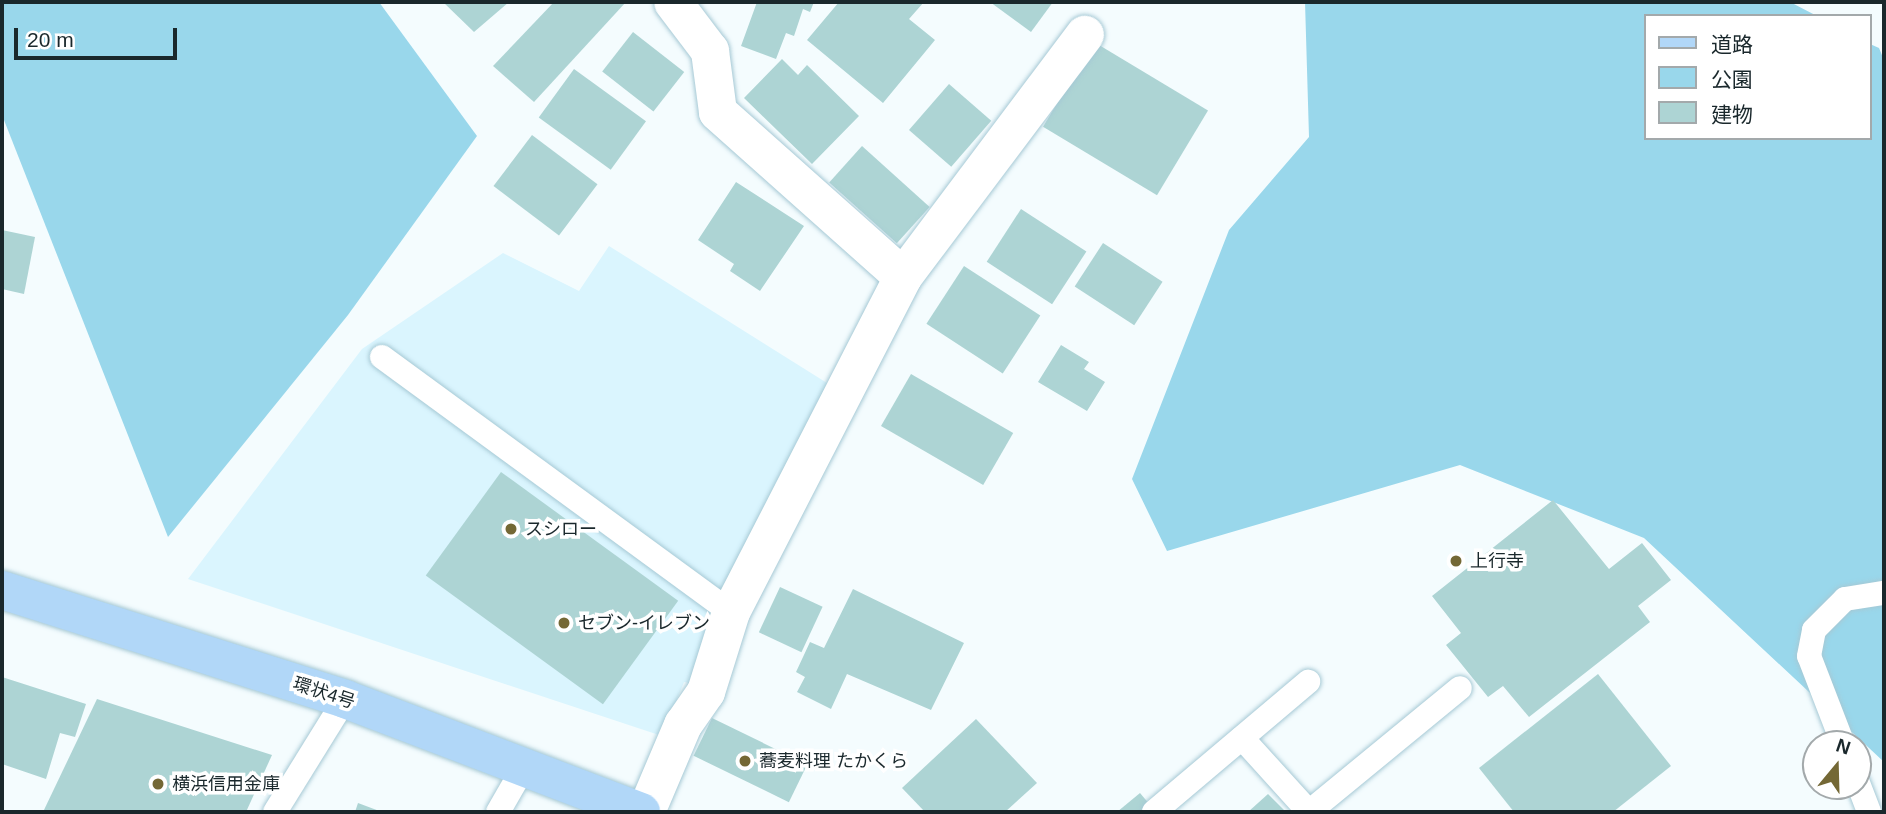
<!DOCTYPE html>
<meta charset="utf-8">
<style>
body{margin:0}
#map{position:relative;width:1886px;height:814px;overflow:hidden;background:#f4fcfe;font-family:Helvetica,"Noto Sans JP",sans-serif}
div>[style]{position:absolute}
[style*='--x']{left:calc(var(--x)*1px);top:calc(var(--y)*1px);width:calc(var(--w)*1px);rotate:calc(var(--a)*1deg)}
.built>*{inset:0;background:#daf5fe}
.green>*{inset:0;background:#99d7eb}
.building>*{inset:0;background:#add4d4;transform-origin:0 0}
.roads{filter:drop-shadow(0 0 2px #a6c9d5) drop-shadow(0 0 2px #a6c9d5)}
.service>*{height:24px;margin:-12px;padding:0 12px;transform-origin:12px;border-radius:12px;background:#fff}
.minor>*{height:38px;margin:-19px;padding:0 19px;transform-origin:19px;border-radius:19px;background:#fff}
.primary>*{height:38px;margin:-19px;padding:0 19px;transform-origin:19px;border-radius:19px;background:#b1d7f8}
.dots>*{width:19px;height:19px;translate:-50% -50%;box-sizing:border-box;border:4px solid #fff;border-radius:50%}
span{translate:-50% -50%;white-space:nowrap;text-align:center;line-height:1.15;-webkit-text-stroke:7px #fff;paint-order:stroke}
.poi-label{font-size:18px;color:#1a282c}
.left{translate:0 -50%;text-align:left}
.street-label{font-size:18px;color:#1a282c}
.frame{position:absolute;inset:0;border:4px solid #1a282c;pointer-events:none}
.legend{position:absolute;left:1644px;top:14px;width:228px;height:126px;box-sizing:border-box;background:#fff;border:2px solid #a3a9ab;margin:0;padding:9px 12px;list-style:none;font-size:21px;color:#1a282c}
.legend li{display:flex;align-items:center;gap:14px;height:35px}
.legend b{width:35px;border:2px solid #a3a9ab}
.north{position:absolute;left:1802px;top:730px;width:70px;height:70px;box-sizing:border-box;background:#fff;border:2px solid #a3a9ab;border-radius:50%;rotate:19deg;font-size:19px;font-weight:700;line-height:28px;text-align:center;color:#1a282c}
.north::after{content:'';display:block;margin:auto;width:24px;height:32px;background:#746835;clip-path:polygon(50% 0,100% 100%,50% 72%,0 100%)}
.scale{position:absolute;left:14px;top:28px;width:163px;height:32px;box-sizing:border-box;border:4px solid #1a282c;border-top:0;padding-left:9px;font-size:21px;line-height:24px;white-space:nowrap;color:#1a282c;-webkit-text-stroke:5px #fff;paint-order:stroke}
</style>
<div id="map">
<div class="built">
<div style="clip-path:polygon(609px 246px,827px 383px,697px 684px,684px 682px,662px 736px,188px 579px,362px 349px,503px 253px,579px 291px)"></div>
</div>
<div class="green">
<div style="clip-path:polygon(2px 2px,379px 2px,477px 136px,348px 315px,168px 537px,2px 115px)"></div>
<div style="clip-path:polygon(1305px 2px,1790px 2px,1817px 16px,1646px 16px,1646px 138px,1870px 138px,1870px 44px,1879px 48px,1884px 60px,1884px 762px,1644px 538px,1460px 465px,1167px 551px,1132px 479px,1229px 230px,1309px 137px)"></div>
</div>
<div class="building">
<div style="clip-path:polygon(443px 2px,509px 2px,474px 32px)"></div>
<div style="clip-path:polygon(554px 2px,626px 2px,534px 102px,493px 66px)"></div>
<div style="clip-path:polygon(757px 2px,814px 2px,810px 12px,803px 9px,794px 36px,786px 33px,776px 59px,741px 46px)"></div>
<div style="clip-path:polygon(839px 2px,924px 2px,909px 19px,935px 40px,883px 103px,807px 40px)"></div>
<div style="clip-path:polygon(990px 2px,1053px 2px,1031px 32px)"></div>
<div style="left:633px;top:32px;width:65px;height:50px;rotate:38deg"></div>
<div style="left:1094px;top:42px;width:133px;height:99px;rotate:31deg"></div>
<div style="clip-path:polygon(782px 59px,798px 75px,807px 65px,859px 116px,812px 164px,744px 98px)"></div>
<div style="left:574px;top:69px;width:89px;height:60px;rotate:36deg"></div>
<div style="left:949px;top:84px;width:56px;height:61px;rotate:41deg"></div>
<div style="left:532px;top:135px;width:82px;height:64px;rotate:37deg"></div>
<div style="left:862px;top:146px;width:91px;height:49px;rotate:42deg"></div>
<div style="clip-path:polygon(736px 182px,804px 226px,760px 291px,730px 271px,734px 264px,698px 240px)"></div>
<div style="left:1021px;top:209px;width:78px;height:63px;rotate:33deg"></div>
<div style="clip-path:polygon(2px 230px,35px 237px,24px 294px,2px 289px)"></div>
<div style="left:1103px;top:243px;width:71px;height:52px;rotate:33deg"></div>
<div style="left:964px;top:266px;width:91px;height:69px;rotate:33deg"></div>
<div style="clip-path:polygon(1061px 345px,1089px 362px,1084px 369px,1105px 382px,1087px 411px,1038px 382px)"></div>
<div style="left:911px;top:374px;width:118px;height:60px;rotate:30deg"></div>
<div style="left:501px;top:472px;width:219px;height:128px;rotate:36deg"></div>
<div style="clip-path:polygon(1553px 500px,1609px 569px,1642px 543px,1671px 580px,1638px 606px,1650px 622px,1529px 717px,1503px 686px,1488px 697px,1446px 645px,1461px 633px,1432px 596px)"></div>
<div style="left:780px;top:587px;width:47px;height:50px;rotate:25deg"></div>
<div style="clip-path:polygon(853px 589px,964px 643px,931px 710px,847px 674px,831px 709px,797px 692px,805px 677px,796px 672px,810px 642px,824px 648px)"></div>
<div style="clip-path:polygon(1598px 674px,1671px 766px,1613px 812px,1514px 812px,1479px 768px)"></div>
<div style="clip-path:polygon(2px 677px,86px 704px,75px 737px,60px 733px,46px 779px,2px 764px)"></div>
<div style="clip-path:polygon(97px 699px,272px 755px,246px 812px,43px 812px)"></div>
<div style="left:712px;top:718px;width:106px;height:42px;rotate:26deg"></div>
<div style="clip-path:polygon(976px 719px,1037px 783px,1005px 812px,925px 812px,902px 788px)"></div>
<div style="clip-path:polygon(1140px 793px,1156px 812px,1117px 812px)"></div>
<div style="clip-path:polygon(1268px 794px,1286px 812px,1248px 812px)"></div>
<div style="clip-path:polygon(358px 803px,382px 812px,355px 812px)"></div>
</div>
<div class="roads">
<div class="service">
<div style="--x:382;--y:357;--w:432;--a:36.2"></div>
<div style="--x:1242;--y:738;--w:100;--a:47.8"></div>
<div style="--x:1843;--y:744;--w:94;--a:-111.1"></div>
<div style="--x:1809;--y:656;--w:26;--a:-79"></div>
<div style="--x:1814;--y:630;--w:44;--a:-45"></div>
<div style="--x:1845;--y:599;--w:39;--a:-9"></div>
<div style="--x:1858;--y:783;--w:31;--a:69"></div>
<div style="--x:275;--y:812;--w:133;--a:-58.2"></div>
<div style="--x:498;--y:812;--w:54;--a:-60.1"></div>
<div style="--x:1154;--y:812;--w:202;--a:-40.2"></div>
<div style="--x:1309;--y:812;--w:195;--a:-39.4"></div>
</div>
<div class="minor">
<div style="--x:903;--y:277;--w:303;--a:-53.1"></div>
<div style="--x:646;--y:812;--w:95;--a:-67"></div>
<div style="--x:683;--y:725;--w:40;--a:-55.1"></div>
<div style="--x:706;--y:692;--w:84;--a:-72.6"></div>
<div style="--x:731;--y:612;--w:377;--a:-62.8"></div>
<div style="--x:903;--y:277;--w:248;--a:-138.3"></div>
<div style="--x:718;--y:112;--w:62;--a:-97.5"></div>
<div style="--x:710;--y:51;--w:61;--a:-127.1"></div>
</div>
<div class="primary">
<div style="--x:2;--y:590;--w:360;--a:17.6"></div>
<div style="--x:345;--y:699;--w:317;--a:20.9"></div>
</div>
</div>
<div class="dots">
<div style="left:511px;top:529px;background:#746835"></div>
<div style="left:1456px;top:561px;background:#746835"></div>
<div style="left:564px;top:623px;background:#746835"></div>
<div style="left:745px;top:761px;background:#746835"></div>
<div style="left:158px;top:784px;background:#746835"></div>
</div>
<div class="poi-label">
<span class="left" style="left:525px;top:529px">スシロー</span>
<span class="left" style="left:1470px;top:561px">上行寺</span>
<span class="left" style="left:578px;top:623px">セブン-イレブン</span>
<span class="left" style="left:759px;top:761px">蕎麦料理 たかくら</span>
<span class="left" style="left:172px;top:784px">横浜信用金庫</span>
</div>
<div class="street-label">
<span style="left:324px;top:693px;rotate:18deg">環状4号</span>
</div>
<div class="frame"></div>
<ul class="legend">
<li><b style="height:9px;background:#b1d7f8"></b>道路</li>
<li><b style="height:19px;background:#99d7eb"></b>公園</li>
<li><b style="height:19px;background:#add4d4"></b>建物</li>
</ul>
<div class="north">N</div>
<div class="scale">20 m</div>
</div>
